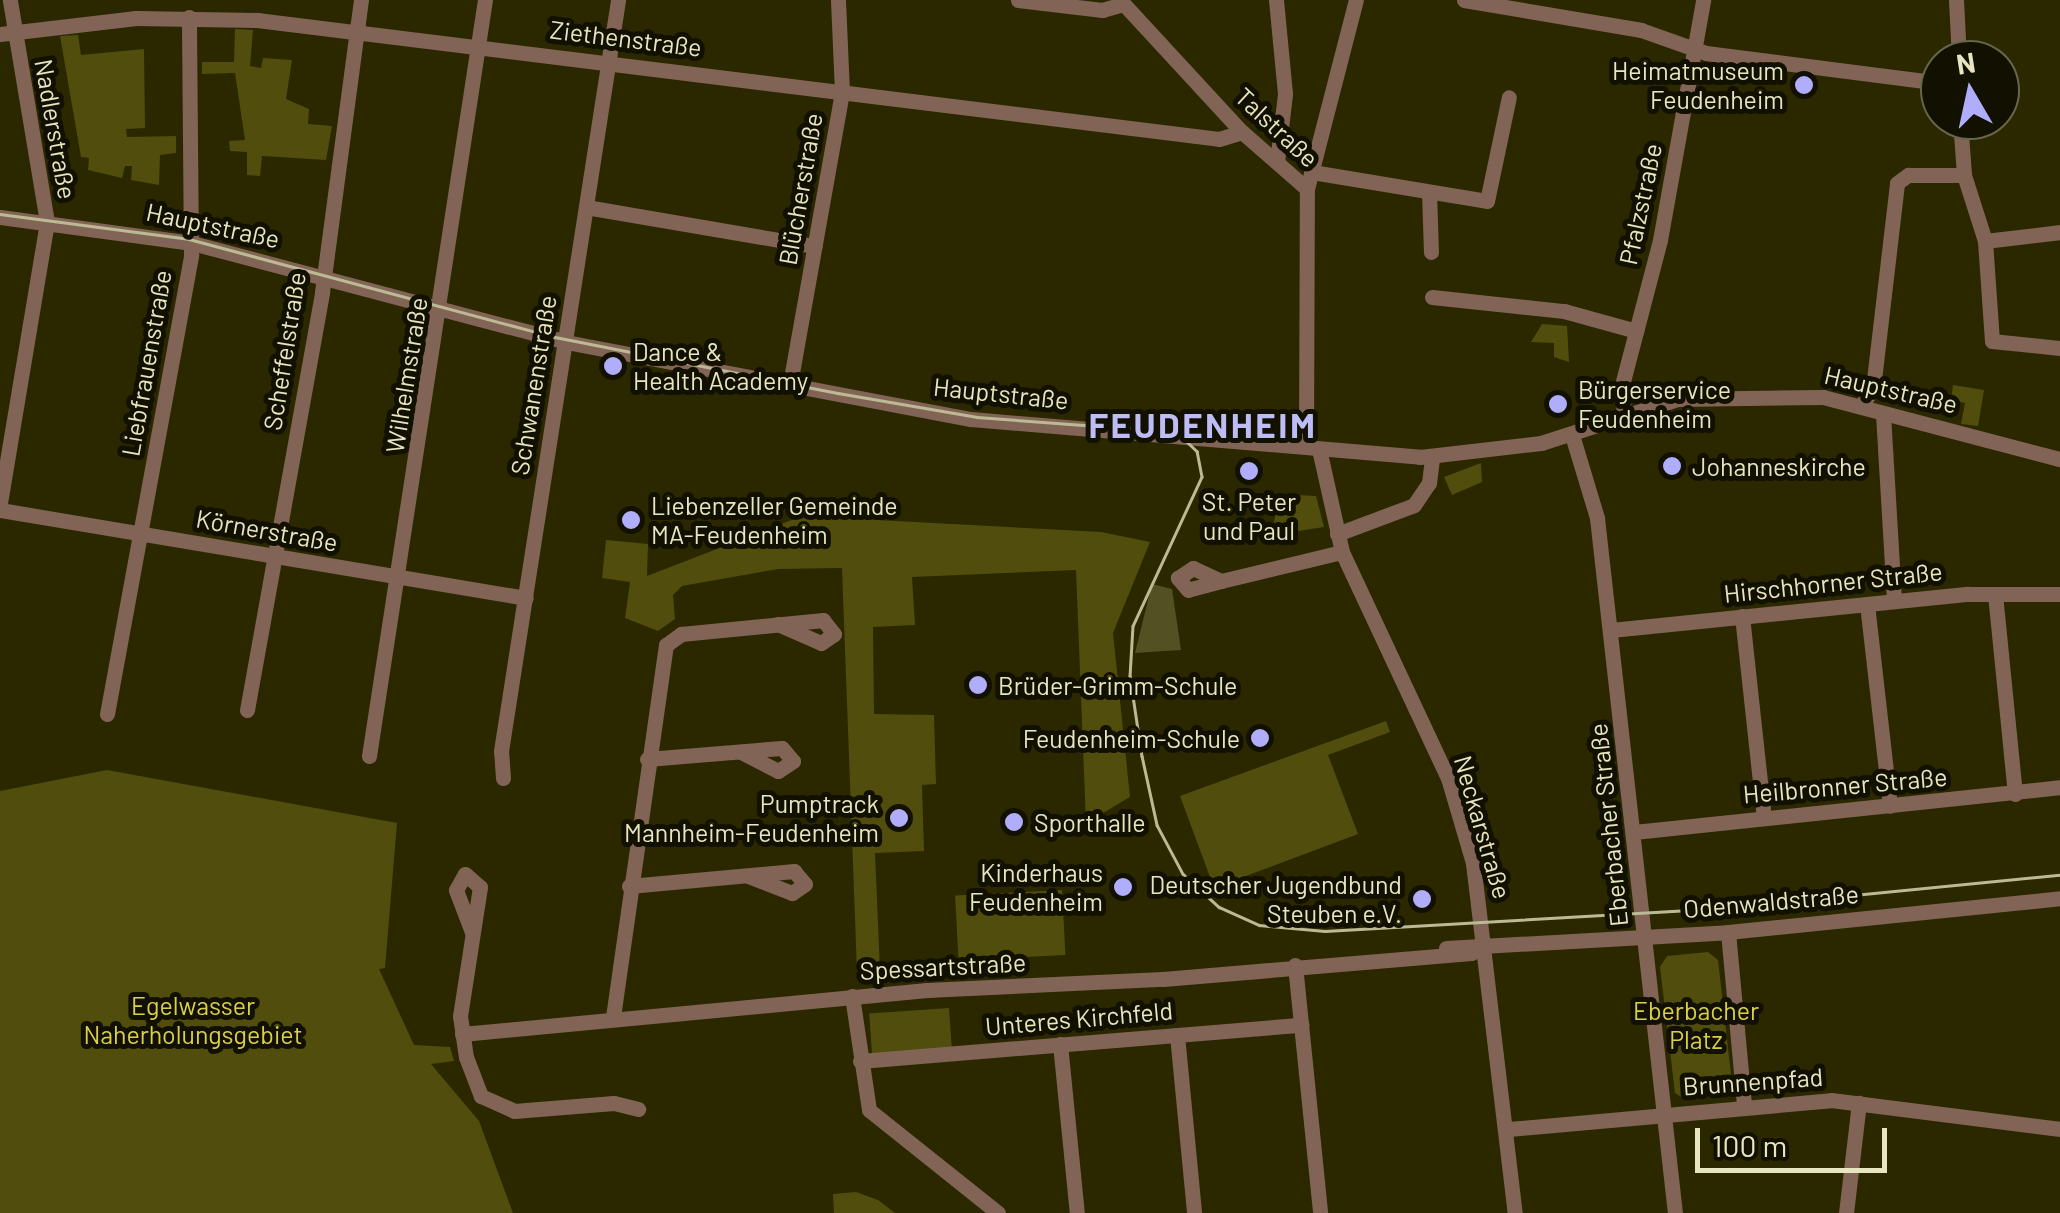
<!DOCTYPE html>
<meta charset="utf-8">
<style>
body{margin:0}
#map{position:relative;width:2060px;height:1213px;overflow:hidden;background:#2b2800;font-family:Barlow,sans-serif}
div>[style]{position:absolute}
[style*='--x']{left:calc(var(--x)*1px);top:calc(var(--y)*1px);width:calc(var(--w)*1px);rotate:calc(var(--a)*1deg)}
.green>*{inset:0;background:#514d0c;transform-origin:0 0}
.forest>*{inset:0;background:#535023}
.minor>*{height:15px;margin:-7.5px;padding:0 7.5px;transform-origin:7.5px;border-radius:7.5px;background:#826456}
.tram>*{height:2.5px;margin:-1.25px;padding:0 1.25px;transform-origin:1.25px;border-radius:1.25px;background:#bcba94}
.dots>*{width:28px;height:28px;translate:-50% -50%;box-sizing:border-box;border:5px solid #121000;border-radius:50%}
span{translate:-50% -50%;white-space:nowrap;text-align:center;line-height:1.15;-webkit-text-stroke:10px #121000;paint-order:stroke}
.street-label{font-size:25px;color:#e7e6c0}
.poi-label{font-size:25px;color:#e7e6c0}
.right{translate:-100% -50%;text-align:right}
.left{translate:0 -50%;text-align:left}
.park-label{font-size:25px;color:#dad149}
.district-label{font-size:35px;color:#bdbcf5;font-weight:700;letter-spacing:2.5px}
.north{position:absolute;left:1920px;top:40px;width:100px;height:100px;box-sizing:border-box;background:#121000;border:2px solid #67664d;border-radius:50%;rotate:351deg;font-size:28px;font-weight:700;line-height:40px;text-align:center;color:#e7e6c0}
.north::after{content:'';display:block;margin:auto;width:35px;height:45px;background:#b0adfa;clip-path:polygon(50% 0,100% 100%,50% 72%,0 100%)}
.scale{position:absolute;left:1695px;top:1128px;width:192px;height:45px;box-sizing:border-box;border:5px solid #e7e6c0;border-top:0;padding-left:12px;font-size:30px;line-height:35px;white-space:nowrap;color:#e7e6c0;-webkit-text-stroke:8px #121000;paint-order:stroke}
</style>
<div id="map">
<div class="green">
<div style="clip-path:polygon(235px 29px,253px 30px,250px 66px,261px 68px,263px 58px,292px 60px,286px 99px,309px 109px,308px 124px,332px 126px,326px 160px,262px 156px,260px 176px,247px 175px,247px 152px,230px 151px,229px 141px,245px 140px,235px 73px,202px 74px,202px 62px,234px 62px)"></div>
<div style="clip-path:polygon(78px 35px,81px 55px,144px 49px,145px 128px,126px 129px,127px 137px,176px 136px,176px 153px,160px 155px,159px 185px,131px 180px,132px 166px,125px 166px,122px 178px,88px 170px,89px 158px,81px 157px,60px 36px)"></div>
<div style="clip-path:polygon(1542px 324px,1567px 326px,1569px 362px,1554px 357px,1554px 343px,1531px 342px)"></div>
<div style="clip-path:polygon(1953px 385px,1984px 390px,1978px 426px,1961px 424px,1965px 403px,1951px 400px)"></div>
<div style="clip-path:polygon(1481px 463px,1482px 482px,1452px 495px,1444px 477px)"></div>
<div style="clip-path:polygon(1279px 494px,1316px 496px,1324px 527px,1272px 535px)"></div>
<div style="clip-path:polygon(802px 516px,1101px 532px,1150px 542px,1113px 633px,1130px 797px,1086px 823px,1076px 570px,912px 577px,915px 625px,873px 627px,874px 714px,934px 715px,936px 784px,922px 785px,924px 851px,875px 853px,880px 971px,857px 972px,842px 568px,778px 569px,682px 586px,673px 595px,675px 619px,658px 631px,625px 618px,630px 582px,602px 578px,606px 540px,648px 544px,647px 576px)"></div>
<div style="clip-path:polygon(1386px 721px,1390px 732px,1328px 755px,1358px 834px,1214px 888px,1180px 796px)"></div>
<div style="clip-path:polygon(107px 770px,397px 823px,385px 968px,379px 969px,414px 1045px,450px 1047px,454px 1061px,431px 1064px,479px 1121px,513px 1213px,0 1213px,0 791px)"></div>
<div style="left:1062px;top:890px;width:65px;height:107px;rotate:87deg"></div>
<div style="clip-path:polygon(1708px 952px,1718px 960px,1732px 1083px,1725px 1093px,1683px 1098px,1675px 1093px,1660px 967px,1667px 956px)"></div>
<div style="left:949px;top:1008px;width:44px;height:80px;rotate:86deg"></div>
<div style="clip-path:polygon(856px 1192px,878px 1200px,895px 1213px,834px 1213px,833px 1194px)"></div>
</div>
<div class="forest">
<div style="clip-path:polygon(1152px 584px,1172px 589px,1181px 650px,1135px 653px)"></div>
</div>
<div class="minor">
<div style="--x:1018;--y:0;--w:85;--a:6.8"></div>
<div style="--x:1102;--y:10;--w:22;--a:-16"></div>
<div style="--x:1120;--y:0;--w:180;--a:47.3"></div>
<div style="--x:1242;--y:132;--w:86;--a:41.2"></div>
<div style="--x:1276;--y:0;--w:94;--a:84.5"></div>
<div style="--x:1285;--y:94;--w:68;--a:96.7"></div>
<div style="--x:1464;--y:0;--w:180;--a:9.6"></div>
<div style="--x:1641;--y:30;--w:69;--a:19.5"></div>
<div style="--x:1706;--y:53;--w:236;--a:7.3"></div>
<div style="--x:1956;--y:0;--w:60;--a:87.1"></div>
<div style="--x:0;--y:34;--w:137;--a:-6.7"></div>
<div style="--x:136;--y:18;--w:121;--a:0.9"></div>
<div style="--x:257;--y:20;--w:969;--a:7.05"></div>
<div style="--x:1219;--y:139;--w:24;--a:-17"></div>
<div style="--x:1960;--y:120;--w:55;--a:85.8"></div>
<div style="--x:1964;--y:175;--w:69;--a:72.3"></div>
<div style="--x:1985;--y:241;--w:100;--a:86"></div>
<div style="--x:1992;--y:341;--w:68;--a:5.9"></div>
<div style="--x:1312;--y:172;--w:177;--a:9.4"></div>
<div style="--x:1487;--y:201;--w:106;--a:-78.1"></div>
<div style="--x:1429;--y:192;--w:60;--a:88.1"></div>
<div style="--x:586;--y:207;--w:232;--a:9.7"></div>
<div style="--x:0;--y:217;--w:194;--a:7.7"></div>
<div style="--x:192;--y:243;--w:387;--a:14.8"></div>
<div style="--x:566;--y:342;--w:412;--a:10.8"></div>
<div style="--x:971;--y:419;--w:451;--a:4.8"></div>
<div style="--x:1420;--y:457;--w:122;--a:-6.6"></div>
<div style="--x:1541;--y:443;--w:143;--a:-17.9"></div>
<div style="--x:1677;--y:399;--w:146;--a:-0.8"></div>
<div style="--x:1823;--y:397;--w:245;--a:14.7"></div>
<div style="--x:1985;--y:241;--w:76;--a:-6.8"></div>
<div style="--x:1432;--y:297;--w:133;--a:6.1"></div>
<div style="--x:1564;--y:311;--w:75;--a:15.5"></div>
<div style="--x:790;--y:384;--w:297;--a:-79.9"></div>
<div style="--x:842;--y:92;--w:92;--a:-92.5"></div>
<div style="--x:1861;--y:406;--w:22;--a:-56"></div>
<div style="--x:1873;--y:388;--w:206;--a:-83.3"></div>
<div style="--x:1897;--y:183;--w:14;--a:-36"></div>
<div style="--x:1908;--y:175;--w:56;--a:0"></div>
<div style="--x:1883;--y:414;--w:186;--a:86.6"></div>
<div style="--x:1624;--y:416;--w:31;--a:-94"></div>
<div style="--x:1622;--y:385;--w:150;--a:-75.3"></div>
<div style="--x:1660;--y:240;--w:244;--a:-79.8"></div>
<div style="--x:1572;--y:435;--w:87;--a:73.2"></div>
<div style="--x:1597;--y:518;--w:699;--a:83.6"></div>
<div style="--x:1306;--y:447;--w:258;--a:-89.8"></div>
<div style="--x:1307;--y:189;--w:195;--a:-75.5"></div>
<div style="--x:1319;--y:449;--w:106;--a:77.4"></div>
<div style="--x:1342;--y:552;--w:250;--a:64.9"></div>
<div style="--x:1448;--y:778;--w:89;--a:73.6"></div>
<div style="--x:1473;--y:863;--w:353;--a:83.2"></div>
<div style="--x:0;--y:503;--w:285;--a:-80.5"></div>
<div style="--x:47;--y:222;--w:225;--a:-99.5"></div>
<div style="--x:0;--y:510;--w:533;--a:9.5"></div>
<div style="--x:1337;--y:534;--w:82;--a:-20.6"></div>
<div style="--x:1414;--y:505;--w:27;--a:-56"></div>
<div style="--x:1429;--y:483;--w:26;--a:-83"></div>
<div style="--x:1221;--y:581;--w:34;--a:165"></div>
<div style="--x:1188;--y:590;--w:16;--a:-130"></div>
<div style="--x:1178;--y:578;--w:18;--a:-34"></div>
<div style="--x:1193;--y:568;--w:31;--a:25"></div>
<div style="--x:1221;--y:581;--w:124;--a:-13.5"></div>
<div style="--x:1995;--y:594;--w:201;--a:84.3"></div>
<div style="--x:1867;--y:604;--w:203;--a:83.5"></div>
<div style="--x:1742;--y:616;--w:202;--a:83.8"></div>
<div style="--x:1611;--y:630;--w:359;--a:-5.8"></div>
<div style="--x:1968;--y:594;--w:92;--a:0"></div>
<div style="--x:247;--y:710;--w:425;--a:-79.8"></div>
<div style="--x:322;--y:292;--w:295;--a:-82.4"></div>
<div style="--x:107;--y:714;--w:467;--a:-79.6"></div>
<div style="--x:191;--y:255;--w:238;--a:-90.5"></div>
<div style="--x:369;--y:756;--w:765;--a:-81.28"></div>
<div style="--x:647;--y:759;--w:135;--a:-4.7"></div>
<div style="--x:782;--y:748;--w:17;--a:50"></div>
<div style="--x:793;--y:761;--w:18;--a:146"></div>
<div style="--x:778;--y:771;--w:42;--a:-152.8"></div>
<div style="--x:503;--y:778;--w:27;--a:-94"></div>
<div style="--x:501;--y:751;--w:760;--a:-81.14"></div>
<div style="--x:1634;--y:832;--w:428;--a:-6"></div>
<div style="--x:629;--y:886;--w:166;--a:-5.2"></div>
<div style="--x:794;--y:871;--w:17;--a:50"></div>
<div style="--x:805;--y:884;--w:16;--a:145"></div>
<div style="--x:792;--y:893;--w:47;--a:-158.9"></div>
<div style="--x:472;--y:932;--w:45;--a:-110.9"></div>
<div style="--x:456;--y:890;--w:18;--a:-61"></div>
<div style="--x:465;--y:874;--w:20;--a:41"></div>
<div style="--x:480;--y:887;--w:131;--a:98.8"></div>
<div style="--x:460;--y:1016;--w:41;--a:81.7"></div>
<div style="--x:466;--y:1057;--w:42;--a:69"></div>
<div style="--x:481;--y:1096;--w:36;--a:24"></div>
<div style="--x:514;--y:1111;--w:100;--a:-4.6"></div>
<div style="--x:614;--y:1103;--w:25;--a:14"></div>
<div style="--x:1728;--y:932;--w:173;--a:84.7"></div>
<div style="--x:1446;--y:948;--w:282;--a:-3.2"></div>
<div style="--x:1728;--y:932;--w:334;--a:-5.8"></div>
<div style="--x:1295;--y:965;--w:249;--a:84.2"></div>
<div style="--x:852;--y:996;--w:115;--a:81.5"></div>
<div style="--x:869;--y:1110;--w:165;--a:38.6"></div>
<div style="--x:613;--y:1017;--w:376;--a:-81.9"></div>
<div style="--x:666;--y:645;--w:19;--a:-36"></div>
<div style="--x:681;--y:634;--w:143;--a:-5.6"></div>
<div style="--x:823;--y:620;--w:18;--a:52"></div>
<div style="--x:834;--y:634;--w:16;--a:145"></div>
<div style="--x:821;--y:643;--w:47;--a:-156.2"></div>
<div style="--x:462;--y:1034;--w:467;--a:-5.4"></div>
<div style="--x:927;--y:990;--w:236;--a:-2.7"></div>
<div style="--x:1163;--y:979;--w:309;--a:-4.8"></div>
<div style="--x:1471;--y:953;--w:18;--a:-27"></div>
<div style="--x:1177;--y:1035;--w:179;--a:84.5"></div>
<div style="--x:1060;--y:1044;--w:170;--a:84.3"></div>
<div style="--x:860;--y:1061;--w:443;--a:-4.7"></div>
<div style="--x:1509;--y:1129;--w:323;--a:-5.1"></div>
<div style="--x:1831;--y:1100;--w:231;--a:7.2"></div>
<div style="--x:1846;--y:1213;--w:111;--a:-83.3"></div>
</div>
<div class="tram">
<div style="--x:0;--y:214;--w:191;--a:7.5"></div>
<div style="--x:189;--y:239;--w:374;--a:15"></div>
<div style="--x:550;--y:336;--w:294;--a:11.2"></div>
<div style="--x:838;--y:393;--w:141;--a:9.8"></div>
<div style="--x:977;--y:417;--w:201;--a:4.3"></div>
<div style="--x:1177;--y:432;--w:28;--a:44"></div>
<div style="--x:1197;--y:451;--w:26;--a:79"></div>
<div style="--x:1202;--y:477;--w:164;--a:114.8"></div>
<div style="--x:1133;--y:626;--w:50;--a:93.4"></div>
<div style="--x:1130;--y:676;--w:81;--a:81.5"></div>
<div style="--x:1142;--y:756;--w:71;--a:77.7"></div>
<div style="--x:1157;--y:825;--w:55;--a:62"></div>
<div style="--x:1183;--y:874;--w:49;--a:42.5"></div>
<div style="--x:1219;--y:907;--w:44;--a:24.2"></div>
<div style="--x:1259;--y:925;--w:66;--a:5.2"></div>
<div style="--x:1325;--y:931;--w:387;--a:-3.3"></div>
<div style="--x:1711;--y:909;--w:351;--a:-5.6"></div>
</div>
<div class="dots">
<div style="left:1804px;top:85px;background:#b0adfa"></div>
<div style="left:613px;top:366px;background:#b0adfa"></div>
<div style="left:1558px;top:404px;background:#b0adfa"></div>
<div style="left:1672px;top:466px;background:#b0adfa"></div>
<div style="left:1249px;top:471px;background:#b0adfa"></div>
<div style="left:631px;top:520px;background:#b0adfa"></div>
<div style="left:978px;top:685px;background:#b0adfa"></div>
<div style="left:1260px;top:738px;background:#b0adfa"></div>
<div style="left:899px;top:818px;background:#b0adfa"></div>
<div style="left:1014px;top:822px;background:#b0adfa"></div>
<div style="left:1123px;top:887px;background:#b0adfa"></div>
<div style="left:1422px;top:899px;background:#b0adfa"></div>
</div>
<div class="street-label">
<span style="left:626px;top:38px;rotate:7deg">Ziethenstraße</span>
<span style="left:1277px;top:127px;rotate:43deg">Talstraße</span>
<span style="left:56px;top:129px;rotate:80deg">Nadlerstraße</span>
<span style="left:800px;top:189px;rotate:-80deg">Blücherstraße</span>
<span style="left:1640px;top:204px;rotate:-78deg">Pfalzstraße</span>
<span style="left:213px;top:225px;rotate:12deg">Hauptstraße</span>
<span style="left:284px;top:351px;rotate:-81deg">Scheffelstraße</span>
<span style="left:146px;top:363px;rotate:-80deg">Liebfrauenstraße</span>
<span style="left:406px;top:375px;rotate:-81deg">Wilhelmstraße</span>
<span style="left:533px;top:385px;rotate:-81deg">Schwanenstraße</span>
<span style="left:1891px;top:389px;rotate:13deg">Hauptstraße</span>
<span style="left:1001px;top:393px;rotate:6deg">Hauptstraße</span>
<span style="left:267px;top:530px;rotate:10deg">Körnerstraße</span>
<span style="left:1833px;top:582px;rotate:-6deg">Hirschhorner Straße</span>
<span style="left:1845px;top:785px;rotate:-5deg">Heilbronner Straße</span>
<span style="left:1608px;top:825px;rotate:-96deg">Eberbacher Straße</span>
<span style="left:1483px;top:827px;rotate:74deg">Neckarstraße</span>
<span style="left:1771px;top:901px;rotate:-5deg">Odenwaldstraße</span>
<span style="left:943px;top:966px;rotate:-3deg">Spessartstraße</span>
<span style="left:1079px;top:1018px;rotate:-5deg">Unteres Kirchfeld</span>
<span style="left:1753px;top:1081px;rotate:-4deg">Brunnenpfad</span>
</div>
<div class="poi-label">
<span class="right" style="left:1784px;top:85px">Heimatmuseum<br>Feudenheim</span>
<span class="left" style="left:633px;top:366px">Dance &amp;<br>Health Academy</span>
<span class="left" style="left:1578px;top:404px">Bürgerservice<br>Feudenheim</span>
<span class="left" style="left:1692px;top:466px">Johanneskirche</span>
<span style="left:1249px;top:516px">St. Peter<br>und Paul</span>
<span class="left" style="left:651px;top:520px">Liebenzeller Gemeinde<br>MA-Feudenheim</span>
<span class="left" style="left:998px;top:685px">Brüder-Grimm-Schule</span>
<span class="right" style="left:1240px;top:738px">Feudenheim-Schule</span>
<span class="right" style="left:879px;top:818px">Pumptrack<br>Mannheim-Feudenheim</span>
<span class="left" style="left:1034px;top:822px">Sporthalle</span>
<span class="right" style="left:1103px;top:887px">Kinderhaus<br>Feudenheim</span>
<span class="right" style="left:1402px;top:899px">Deutscher Jugendbund<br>Steuben e.V.</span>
</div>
<div class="park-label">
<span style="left:193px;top:1020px">Egelwasser<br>Naherholungsgebiet</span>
<span style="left:1696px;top:1025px">Eberbacher<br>Platz</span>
</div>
<div class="district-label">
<span style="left:1203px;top:424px">FEUDENHEIM</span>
</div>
<div class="north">N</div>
<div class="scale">100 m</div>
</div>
